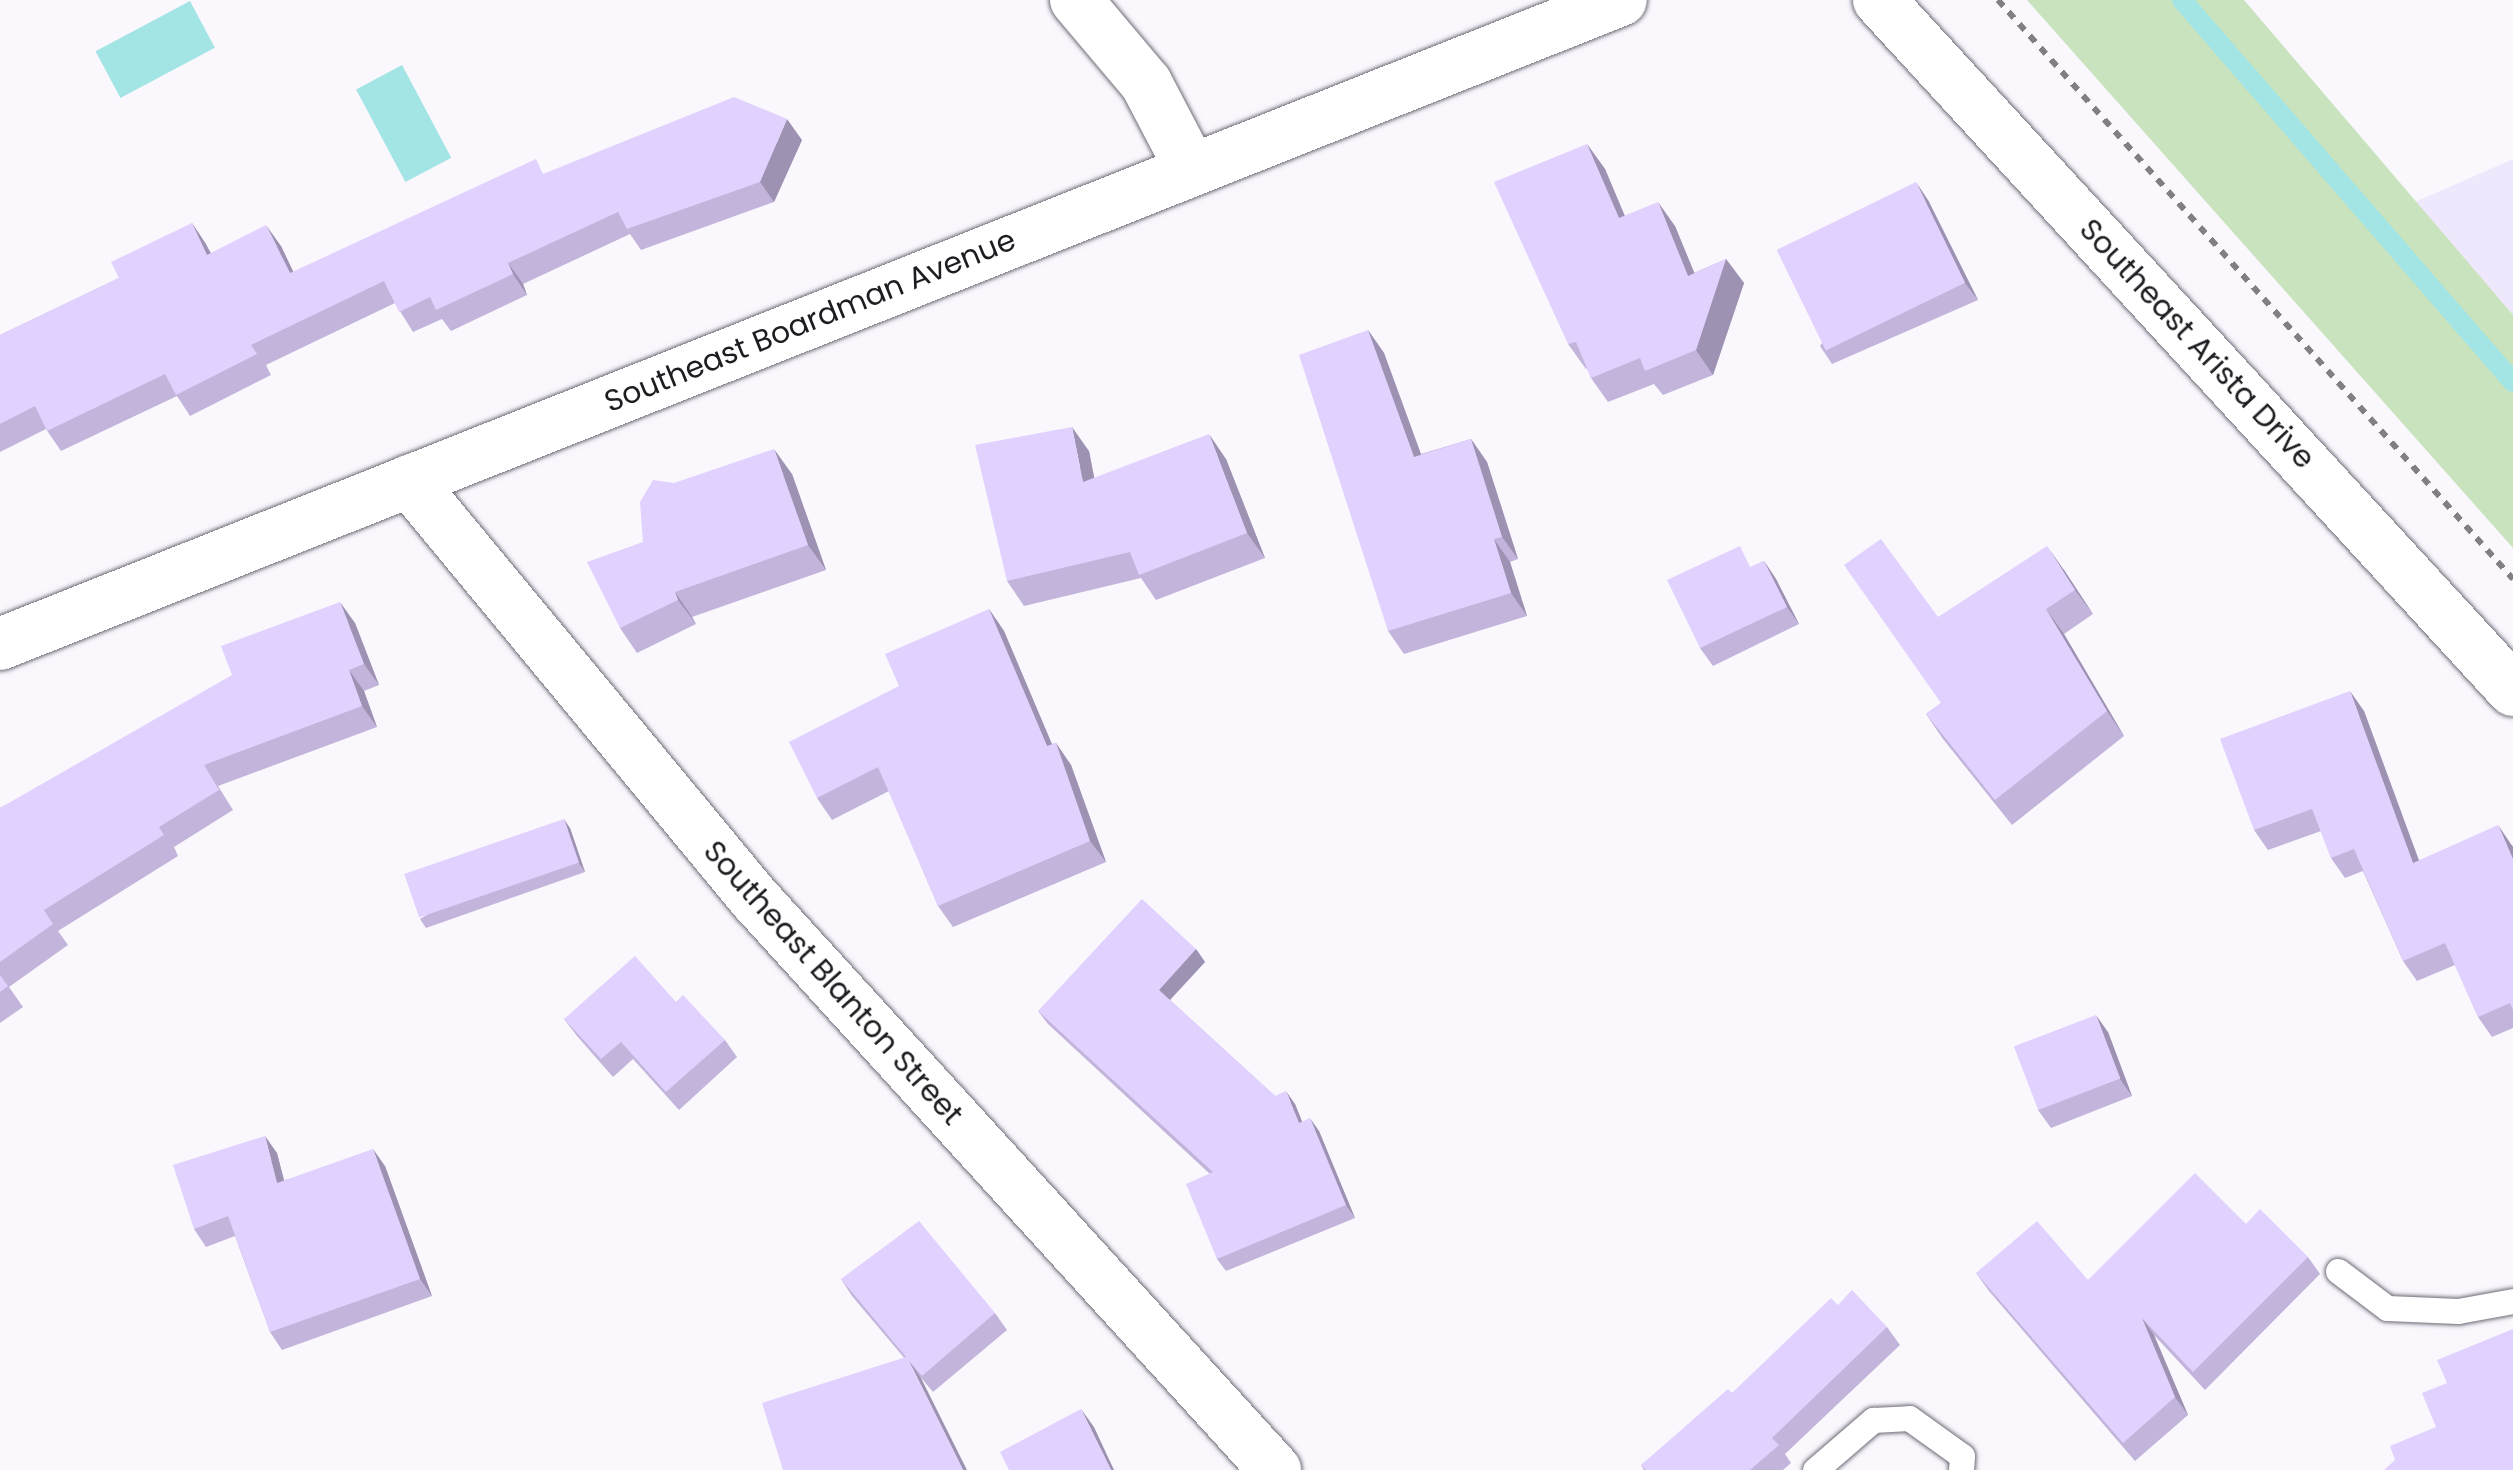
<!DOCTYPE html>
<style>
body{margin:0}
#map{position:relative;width:2513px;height:1470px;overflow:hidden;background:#faf8fd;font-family:Poppins,sans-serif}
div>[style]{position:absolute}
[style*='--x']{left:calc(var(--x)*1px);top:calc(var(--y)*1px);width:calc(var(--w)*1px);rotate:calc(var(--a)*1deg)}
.built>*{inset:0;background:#efe8fd}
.green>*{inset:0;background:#c9e3be}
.water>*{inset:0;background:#a3e4e5;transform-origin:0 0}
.stream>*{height:20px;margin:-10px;padding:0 10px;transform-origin:10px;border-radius:10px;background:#a3e4e5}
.path>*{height:6px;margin-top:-3px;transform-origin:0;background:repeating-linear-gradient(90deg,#817f84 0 8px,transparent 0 16px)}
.roads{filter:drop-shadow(0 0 2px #6f6b77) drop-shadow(0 0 2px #6f6b77)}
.service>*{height:25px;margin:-12.5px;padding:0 12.5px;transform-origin:12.5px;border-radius:12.5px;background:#fff}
.minor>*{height:52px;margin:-26px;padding:0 26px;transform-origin:26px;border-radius:26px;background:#fff}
.wall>*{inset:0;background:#c2b4db}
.shaded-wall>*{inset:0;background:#9e92b2}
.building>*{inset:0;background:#e1d1ff;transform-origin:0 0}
span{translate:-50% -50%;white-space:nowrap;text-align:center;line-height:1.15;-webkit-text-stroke:8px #fff;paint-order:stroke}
.street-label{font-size:30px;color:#1e1c21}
</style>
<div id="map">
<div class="built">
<div style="clip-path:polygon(2513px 159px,2513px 315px,2415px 202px)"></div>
</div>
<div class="green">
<div style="clip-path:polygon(2027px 0,2244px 0,2513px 315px,2513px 548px)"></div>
</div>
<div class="water">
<div style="left:190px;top:1px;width:53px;height:107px;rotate:62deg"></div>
<div style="left:402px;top:65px;width:105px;height:52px;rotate:62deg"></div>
</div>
<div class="stream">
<div style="--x:2182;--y:0;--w:505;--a:49.09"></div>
</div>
<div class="path">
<div style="--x:1998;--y:0;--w:775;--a:48.35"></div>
</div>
<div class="roads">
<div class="service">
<div style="--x:2338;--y:1271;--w:61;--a:37.1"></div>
<div style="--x:2387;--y:1308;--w:71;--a:2.4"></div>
<div style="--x:2458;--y:1311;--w:56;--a:-10.3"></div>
<div style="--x:1815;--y:1470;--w:77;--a:-40.8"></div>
<div style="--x:1873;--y:1420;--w:36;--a:-3"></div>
<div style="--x:1909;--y:1418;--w:65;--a:35.6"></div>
<div style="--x:1962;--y:1456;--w:14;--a:94"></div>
</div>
<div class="minor">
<div style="--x:1076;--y:0;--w:109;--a:49.9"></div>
<div style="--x:1146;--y:83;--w:97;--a:62.4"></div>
<div style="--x:1879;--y:0;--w:937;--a:47.42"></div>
<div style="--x:409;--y:481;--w:541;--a:50.4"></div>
<div style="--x:754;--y:898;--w:774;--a:47.67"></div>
<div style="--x:0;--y:644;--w:1744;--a:-21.67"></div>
</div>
</div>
<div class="wall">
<div style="clip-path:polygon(802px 140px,774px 202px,641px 250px,630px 234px,523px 284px,527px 295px,451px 331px,442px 319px,413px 332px,395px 303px,266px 365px,271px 375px,190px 416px,177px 396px,61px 451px,46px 429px,0 452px,0 335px,119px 278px,192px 223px,211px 253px,281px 246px,293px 272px,546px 173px)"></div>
<div style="clip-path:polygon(1587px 144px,1605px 169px,1625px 216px,1675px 226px,1694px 273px,1726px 259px,1744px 283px,1713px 375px,1663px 395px,1654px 384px,1608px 402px,1591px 378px,1587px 368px,1586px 369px,1568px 344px)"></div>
<div style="clip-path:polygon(1928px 200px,1978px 300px,1832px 364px,1820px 346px)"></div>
<div style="clip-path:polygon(1368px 330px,1384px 353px,1421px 454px,1471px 439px,1487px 462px,1518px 559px,1510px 562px,1527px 616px,1404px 654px,1388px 631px)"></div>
<div style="clip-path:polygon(1089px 451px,1094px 478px,1226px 459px,1265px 558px,1156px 600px,1141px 578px,1024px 606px,1007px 581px)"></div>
<div style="clip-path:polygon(792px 474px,826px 570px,692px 617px,696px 624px,637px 653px,620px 628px,643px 542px,674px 483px)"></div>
<div style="clip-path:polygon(1764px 561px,1776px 579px,1799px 624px,1713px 666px,1700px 648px,1753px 566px)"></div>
<div style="clip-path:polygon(2064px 570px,2093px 614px,2064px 634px,2124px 736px,2012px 825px,1943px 739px,1926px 714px,1941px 703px,1938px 617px)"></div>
<div style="clip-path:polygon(989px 609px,1004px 631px,1052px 744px,1056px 743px,1071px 765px,1106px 862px,953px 927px,938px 906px,889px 791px,832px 820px,817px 798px,899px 686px)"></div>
<div style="clip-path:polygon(355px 623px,379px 685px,364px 691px,377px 727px,218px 786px,233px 810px,174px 847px,178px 856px,58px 931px,68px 945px,9px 987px,23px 1007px,0 1023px,0 808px)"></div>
<div style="clip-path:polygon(2364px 711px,2419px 860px,2512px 845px,2513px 847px,2513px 1028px,2492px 1037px,2478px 1017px,2455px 965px,2417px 981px,2403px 961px,2363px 871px,2345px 878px,2331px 858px,2321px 831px,2268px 850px,2254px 830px)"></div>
<div style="clip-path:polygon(570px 828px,585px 872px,426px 928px,420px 919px)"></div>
<div style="clip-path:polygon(1196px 949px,1205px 962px,1170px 1000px,1275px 1096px,1295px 1104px,1302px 1122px,1319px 1131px,1355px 1218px,1226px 1271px,1217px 1259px,1210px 1174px,1048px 1024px,1038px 1011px)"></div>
<div style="clip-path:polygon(676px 1002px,725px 1040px,737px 1057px,679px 1110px,633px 1059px,613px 1077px,577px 1036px,564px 1019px)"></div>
<div style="clip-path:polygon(2108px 1032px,2132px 1096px,2051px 1128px,2038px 1110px)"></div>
<div style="clip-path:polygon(277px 1153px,284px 1180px,385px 1166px,432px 1296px,282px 1350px,270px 1332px,235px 1236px,206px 1247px,194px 1229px)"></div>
<div style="clip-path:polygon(2246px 1224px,2308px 1257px,2320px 1274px,2205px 1390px,2154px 1335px,2188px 1415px,2135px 1461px,1989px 1291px,1976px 1273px,2088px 1280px)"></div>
<div style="clip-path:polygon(841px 1279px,995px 1313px,1007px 1330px,933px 1392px,852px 1296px)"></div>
<div style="clip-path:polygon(1838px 1305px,1887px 1327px,1900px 1345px,1785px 1454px,1791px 1463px,1783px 1470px,1644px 1470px,1641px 1465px,1732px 1393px)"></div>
</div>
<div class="shaded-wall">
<div style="clip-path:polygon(787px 119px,802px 140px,774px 202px,760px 182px)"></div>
<div style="clip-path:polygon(1587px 144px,1605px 169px,1636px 243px,1619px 218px)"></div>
<div style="clip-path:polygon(1916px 182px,1928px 200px,1978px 300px,1965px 283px)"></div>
<div style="clip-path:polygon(1658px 202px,1675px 226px,1706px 301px,1688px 276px)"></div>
<div style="clip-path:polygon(192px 223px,206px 244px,222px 276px,207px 255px)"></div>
<div style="clip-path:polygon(266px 225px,281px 246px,304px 294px,290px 273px)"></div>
<div style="clip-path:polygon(1726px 259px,1744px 283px,1713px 375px,1696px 350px)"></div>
<div style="clip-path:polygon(508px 263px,523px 284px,527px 295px,513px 274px)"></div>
<div style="clip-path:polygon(1368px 330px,1384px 353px,1430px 479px,1414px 457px)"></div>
<div style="clip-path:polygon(1072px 427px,1089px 451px,1100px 507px,1083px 482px)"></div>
<div style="clip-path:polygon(1209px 434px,1226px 459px,1265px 558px,1247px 533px)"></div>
<div style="clip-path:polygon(1471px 439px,1487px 462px,1518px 559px,1502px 537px)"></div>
<div style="clip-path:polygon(774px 449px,792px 474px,826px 570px,808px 545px)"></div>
<div style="clip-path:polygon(1494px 539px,1510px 562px,1527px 616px,1511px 593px)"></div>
<div style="clip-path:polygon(2047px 546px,2064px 570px,2093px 614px,2075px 590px)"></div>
<div style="clip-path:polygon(1764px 561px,1776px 579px,1799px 624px,1787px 607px)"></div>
<div style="clip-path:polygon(675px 592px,692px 617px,696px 624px,678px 600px)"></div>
<div style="clip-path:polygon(340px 602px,355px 623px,379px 685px,364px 664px)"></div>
<div style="clip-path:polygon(989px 609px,1004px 631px,1062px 768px,1047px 746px)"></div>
<div style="clip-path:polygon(2046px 609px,2064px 634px,2124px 736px,2107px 711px)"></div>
<div style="clip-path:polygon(349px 670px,364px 691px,377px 727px,362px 706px)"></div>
<div style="clip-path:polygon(2350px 691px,2364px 711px,2427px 883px,2413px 863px)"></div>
<div style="clip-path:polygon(1056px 743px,1071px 765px,1106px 862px,1090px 841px)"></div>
<div style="clip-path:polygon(564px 819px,570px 828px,585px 872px,579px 863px)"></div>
<div style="clip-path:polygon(2498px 825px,2513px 847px,2513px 859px)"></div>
<div style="clip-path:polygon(1196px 949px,1205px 962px,1168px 1002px,1159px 990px)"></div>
<div style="clip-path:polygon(2096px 1015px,2108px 1032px,2132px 1096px,2120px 1079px)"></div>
<div style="clip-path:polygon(1286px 1091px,1295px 1104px,1308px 1136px,1299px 1123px)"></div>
<div style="clip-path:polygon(1310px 1118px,1319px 1131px,1355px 1218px,1346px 1205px)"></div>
<div style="clip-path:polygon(265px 1136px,277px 1153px,289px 1200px,277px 1183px)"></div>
<div style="clip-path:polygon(373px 1149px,385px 1166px,432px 1296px,420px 1279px)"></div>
<div style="clip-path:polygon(2142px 1318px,2154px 1335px,2188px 1415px,2175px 1397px)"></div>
<div style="clip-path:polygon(909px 1361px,921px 1378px,967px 1470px,963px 1470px)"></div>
<div style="clip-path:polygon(1081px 1409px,1094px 1427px,1114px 1470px,1111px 1470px)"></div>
</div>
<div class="building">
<div style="clip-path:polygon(734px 97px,787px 119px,760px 182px,627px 229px,618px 212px,508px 263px,513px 274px,436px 310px,430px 297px,399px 312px,384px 281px,251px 345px,257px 354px,176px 395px,165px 374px,47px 431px,35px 406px,0 424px,0 335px,119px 278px,111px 262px,192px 223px,207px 255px,266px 225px,290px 273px,536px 159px,543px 174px)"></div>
<div style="clip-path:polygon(1587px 144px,1619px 218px,1658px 202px,1688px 276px,1726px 259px,1696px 350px,1645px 371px,1640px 358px,1591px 378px,1576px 342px,1568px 344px,1494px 182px)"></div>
<div style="left:1916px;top:182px;width:112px;height:155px;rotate:64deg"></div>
<div style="clip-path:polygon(1368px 330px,1414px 457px,1471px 439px,1502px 537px,1494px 539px,1511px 593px,1388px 631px,1299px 355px)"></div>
<div style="clip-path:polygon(1072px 427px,1083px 482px,1209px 434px,1247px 533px,1139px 575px,1130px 552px,1007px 581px,975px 445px)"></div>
<div style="clip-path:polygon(774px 449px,808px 545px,675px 592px,678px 600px,620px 628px,587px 562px,643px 542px,640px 502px,653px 480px,674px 483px)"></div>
<div style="clip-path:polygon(1881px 539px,1938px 617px,2047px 546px,2075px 590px,2046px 609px,2107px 711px,1995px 800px,1926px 714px,1941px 703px,1844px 565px)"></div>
<div style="clip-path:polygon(1740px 546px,1750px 567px,1764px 561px,1787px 607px,1700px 648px,1667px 580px)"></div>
<div style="clip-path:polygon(340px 602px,364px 664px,349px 670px,362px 706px,204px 765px,219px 790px,159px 827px,164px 835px,44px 910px,53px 924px,0 962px,0 808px,232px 675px,221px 646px)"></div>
<div style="clip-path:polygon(989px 609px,1047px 746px,1056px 743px,1090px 841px,938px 906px,878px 767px,817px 798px,789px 742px,899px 686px,885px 654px)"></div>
<div style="clip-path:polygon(2350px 691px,2413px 863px,2498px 825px,2513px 859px,2513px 1010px,2510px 1003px,2478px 1017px,2445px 943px,2403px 961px,2354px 849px,2331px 858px,2312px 809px,2254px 830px,2220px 739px)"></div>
<div style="left:564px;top:819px;width:46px;height:169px;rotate:71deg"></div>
<div style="clip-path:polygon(1142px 899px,1196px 949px,1159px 990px,1275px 1096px,1286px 1091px,1299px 1123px,1310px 1118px,1346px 1205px,1217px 1259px,1186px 1184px,1213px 1172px,1038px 1011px)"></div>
<div style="clip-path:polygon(635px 956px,676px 1002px,683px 995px,725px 1040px,666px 1092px,621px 1042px,601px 1059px,564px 1019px)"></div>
<div style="clip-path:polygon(0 975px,8px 986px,0 992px)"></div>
<div style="left:2096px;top:1015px;width:68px;height:88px;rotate:69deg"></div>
<div style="clip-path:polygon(265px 1136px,277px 1183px,373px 1149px,420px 1279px,270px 1332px,228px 1216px,194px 1229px,173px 1165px)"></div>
<div style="clip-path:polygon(2195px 1173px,2246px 1224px,2260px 1209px,2308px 1257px,2193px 1372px,2142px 1318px,2175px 1397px,2123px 1443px,1976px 1273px,2037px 1221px,2088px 1280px)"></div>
<div style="clip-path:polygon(919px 1221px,995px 1313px,922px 1376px,909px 1361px,963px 1470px,783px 1470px,762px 1403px,906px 1357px,841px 1279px)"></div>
<div style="clip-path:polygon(1852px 1290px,1887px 1327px,1772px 1438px,1779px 1445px,1750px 1470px,1646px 1470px,1641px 1465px,1728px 1389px,1732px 1393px,1831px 1298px,1838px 1305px)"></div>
<div style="clip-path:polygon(2513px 1329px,2513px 1470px,2384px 1470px,2395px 1460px,2390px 1446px,2436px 1427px,2422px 1393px,2447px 1383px,2437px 1360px)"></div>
<div style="clip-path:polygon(1081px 1409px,1111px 1470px,1009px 1470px,1000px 1452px)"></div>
</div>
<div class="street-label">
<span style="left:810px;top:321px;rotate:-22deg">Southeast Boardman Avenue</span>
<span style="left:2197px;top:344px;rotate:47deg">Southeast Arista Drive</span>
<span style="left:833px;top:983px;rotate:48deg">Southeast Blanton Street</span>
</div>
</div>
